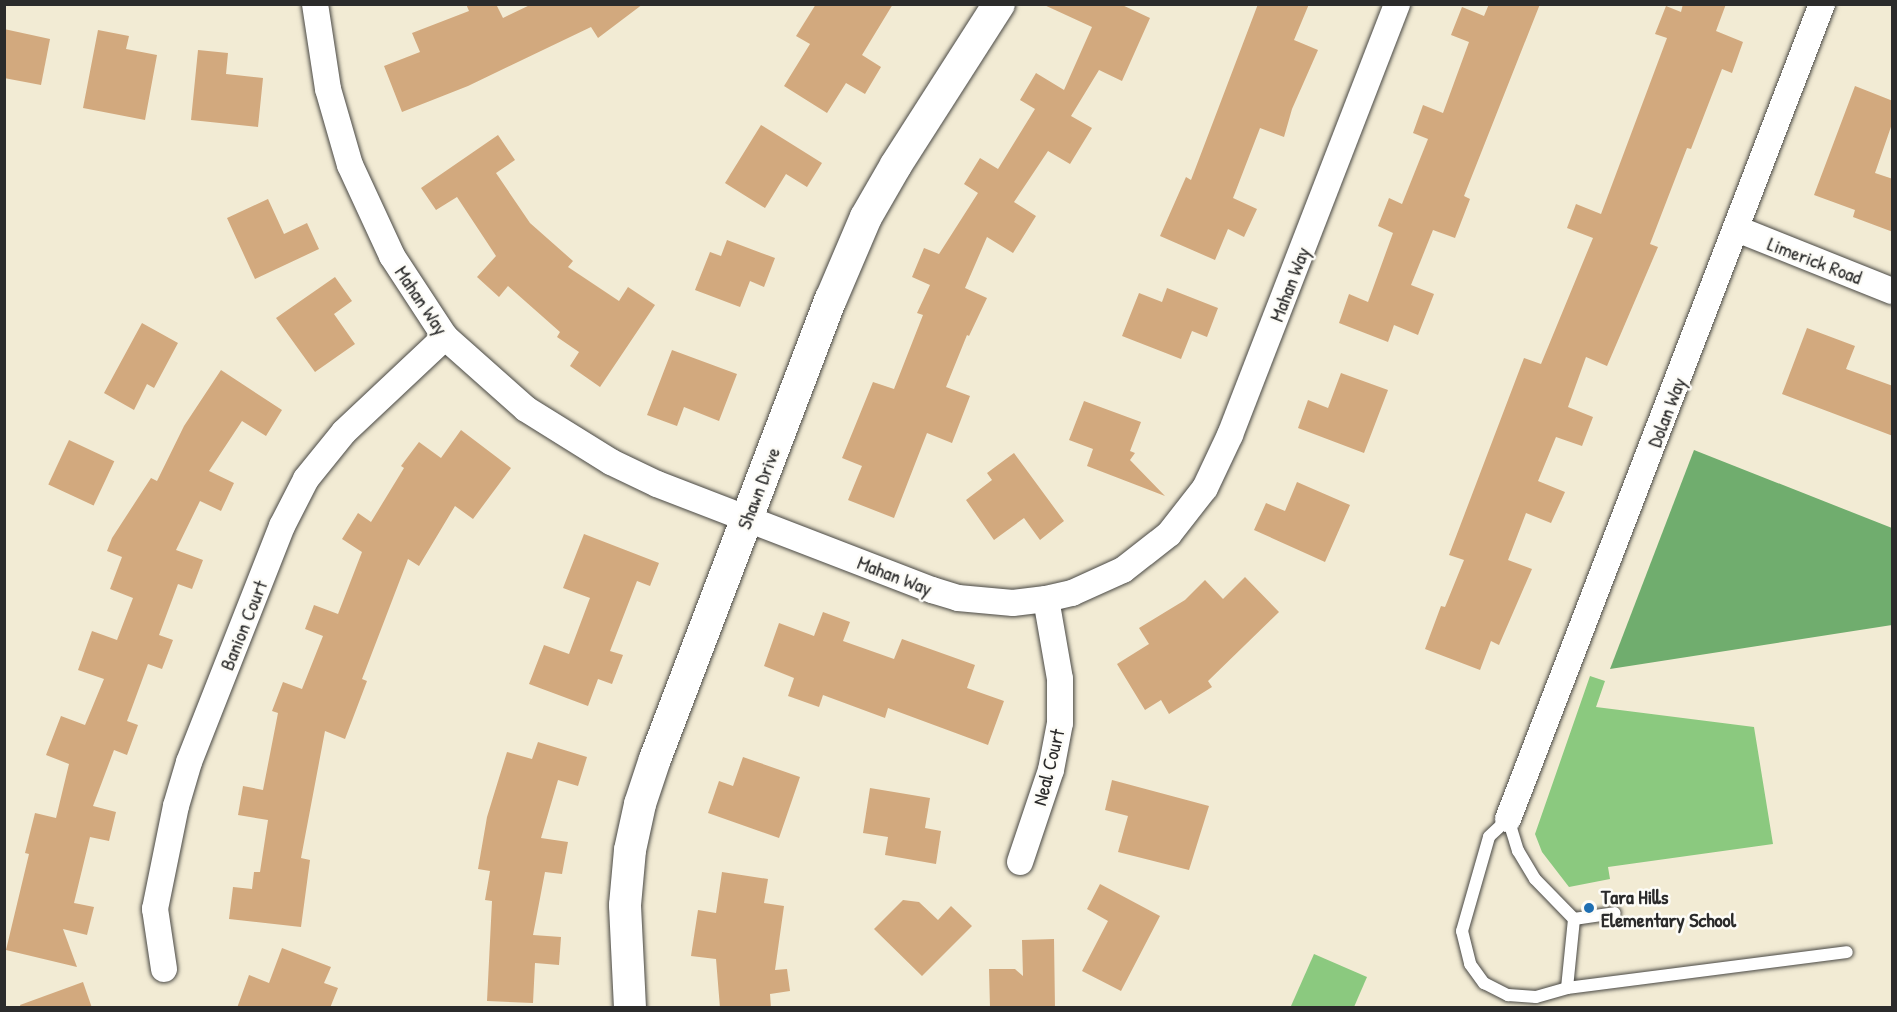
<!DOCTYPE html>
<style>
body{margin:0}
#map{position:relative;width:1897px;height:1012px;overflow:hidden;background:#f2ebd4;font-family:"Patrick Hand",sans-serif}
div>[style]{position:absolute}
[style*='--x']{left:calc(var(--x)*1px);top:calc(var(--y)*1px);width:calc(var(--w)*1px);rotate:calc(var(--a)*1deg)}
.green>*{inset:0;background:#8bc97f}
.forest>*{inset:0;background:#70ad6e}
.building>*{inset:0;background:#d2a97e;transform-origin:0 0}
.roads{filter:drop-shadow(0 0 2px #494844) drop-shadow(0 0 2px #494844)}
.service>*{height:12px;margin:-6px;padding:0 6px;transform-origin:6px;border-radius:6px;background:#fff}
.minor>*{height:26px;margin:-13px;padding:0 13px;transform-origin:13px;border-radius:13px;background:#fff}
.tertiary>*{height:32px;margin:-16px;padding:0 16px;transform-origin:16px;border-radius:16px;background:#fff}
.dots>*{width:16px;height:16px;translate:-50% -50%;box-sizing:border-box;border:3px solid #fdfcf7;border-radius:50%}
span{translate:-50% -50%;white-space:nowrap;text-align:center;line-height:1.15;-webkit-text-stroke:5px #fdfcf7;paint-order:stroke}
.street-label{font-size:20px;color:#2b2b2b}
.poi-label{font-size:20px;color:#2b2b2b;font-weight:700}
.left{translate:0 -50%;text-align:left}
.frame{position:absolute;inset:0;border:6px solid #2b2b2b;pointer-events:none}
</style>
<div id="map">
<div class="green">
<div style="clip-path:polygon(1590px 676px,1605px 681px,1596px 707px,1754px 727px,1773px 844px,1608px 867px,1610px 879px,1569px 887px,1542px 852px,1535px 834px)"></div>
<div style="clip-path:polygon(1314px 954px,1367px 977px,1354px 1007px,1291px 1006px)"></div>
</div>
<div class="forest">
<div style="clip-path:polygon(1694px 450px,1892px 528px,1892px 625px,1610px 669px)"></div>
</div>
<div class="building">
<div style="clip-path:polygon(466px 4px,496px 4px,503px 18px,532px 4px,643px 4px,598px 38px,591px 27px,468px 86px,402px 112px,384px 66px,420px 52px,412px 33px,469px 11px)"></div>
<div style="clip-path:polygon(816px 4px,893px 4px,862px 55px,881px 67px,865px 94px,846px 83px,827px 113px,784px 86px,810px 44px,796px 36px)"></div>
<div style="clip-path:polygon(1042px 4px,1120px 4px,1150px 18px,1122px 81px,1099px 70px,1071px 116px,1092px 128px,1070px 164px,1048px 151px,1014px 202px,1036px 216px,1013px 253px,987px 237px,965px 288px,987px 298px,969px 336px,967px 335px,946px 387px,970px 396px,952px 443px,927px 433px,894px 518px,848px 500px,862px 466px,842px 458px,873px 382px,894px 389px,923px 315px,917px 313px,930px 285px,912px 277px,924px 248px,939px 254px,978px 193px,964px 184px,980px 158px,998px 169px,1035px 109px,1020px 100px,1036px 73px,1064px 90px,1092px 27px)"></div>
<div style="clip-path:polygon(1258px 4px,1309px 4px,1294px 40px,1318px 50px,1292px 109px,1284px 137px,1260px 128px,1233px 198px,1257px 209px,1244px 237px,1228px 229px,1215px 260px,1160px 236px,1186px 177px,1191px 180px)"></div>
<div style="clip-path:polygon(1489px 4px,1540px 4px,1464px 196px,1470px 199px,1455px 238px,1433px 230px,1411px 285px,1434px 294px,1418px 335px,1394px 325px,1388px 342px,1339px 323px,1349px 294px,1368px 302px,1393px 233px,1378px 226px,1389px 198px,1402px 204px,1428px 139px,1413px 133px,1423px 105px,1443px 113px,1469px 42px,1451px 35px,1462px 7px,1484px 16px)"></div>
<div style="clip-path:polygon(1683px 4px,1726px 4px,1716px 31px,1743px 42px,1732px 73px,1722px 69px,1691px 149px,1687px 148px,1650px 244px,1658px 247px,1607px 366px,1586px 357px,1568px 407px,1593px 417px,1582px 446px,1556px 437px,1538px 481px,1565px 492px,1551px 523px,1526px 513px,1508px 560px,1532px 569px,1499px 645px,1491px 641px,1480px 670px,1425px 649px,1441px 606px,1445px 607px,1464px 560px,1449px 555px,1524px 358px,1541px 364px,1593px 238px,1567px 228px,1576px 204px,1601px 214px,1667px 38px,1655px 34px,1666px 6px,1681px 12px)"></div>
<div style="clip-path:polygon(4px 29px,50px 39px,41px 85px,4px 78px)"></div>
<div style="clip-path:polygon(98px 30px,129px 36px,126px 49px,157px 55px,145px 120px,83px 108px)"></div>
<div style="clip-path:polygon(198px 50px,228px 53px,226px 74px,263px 78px,258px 127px,191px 120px)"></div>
<div style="clip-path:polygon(1855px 86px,1893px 101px,1893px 121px,1875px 173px,1893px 179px,1893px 232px,1853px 217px,1855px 210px,1814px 195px)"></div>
<div style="clip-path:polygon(761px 125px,822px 163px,807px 187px,786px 174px,765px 208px,725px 183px)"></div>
<div style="clip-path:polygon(498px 135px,515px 160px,496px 173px,530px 223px,573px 261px,568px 267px,619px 301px,628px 287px,655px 305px,600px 387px,570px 366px,579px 352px,557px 337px,560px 332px,508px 286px,499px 297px,477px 277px,496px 256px,457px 197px,436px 210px,421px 188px)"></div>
<div style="clip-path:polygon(268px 199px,284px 234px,307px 223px,319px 249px,255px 279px,227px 218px)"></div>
<div style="clip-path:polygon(727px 240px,775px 258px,764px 287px,750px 281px,740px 307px,695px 290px,710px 252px,721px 256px)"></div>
<div style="clip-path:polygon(335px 277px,352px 301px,334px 314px,355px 344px,315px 372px,276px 318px)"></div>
<div style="clip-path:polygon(1167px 288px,1218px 308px,1207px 337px,1192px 331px,1181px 359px,1122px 336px,1139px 293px,1162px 302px)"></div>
<div style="clip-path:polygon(142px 323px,178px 343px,154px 388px,147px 384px,134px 410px,104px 393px)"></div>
<div style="clip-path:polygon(1807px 328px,1855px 346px,1846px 369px,1893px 386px,1893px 436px,1782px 394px)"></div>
<div style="clip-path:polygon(672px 350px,737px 374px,719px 421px,684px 407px,677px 426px,647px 415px)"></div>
<div style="clip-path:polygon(221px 370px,282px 410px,266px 436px,242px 421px,209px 471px,234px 483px,221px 511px,200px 501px,176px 550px,203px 560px,192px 589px,178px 584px,159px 635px,173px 640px,162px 669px,148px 664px,127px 721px,138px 725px,127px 755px,114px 750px,93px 806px,116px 812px,109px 841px,90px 837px,74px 903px,94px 907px,87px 935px,63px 929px,77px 967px,6px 950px,29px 854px,25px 853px,35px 813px,56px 818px,69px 764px,46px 755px,61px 716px,85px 725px,104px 679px,78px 670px,92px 631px,117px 640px,133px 598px,110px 589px,122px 557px,107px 551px,112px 538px,151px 478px,157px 481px,184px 426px)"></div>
<div style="clip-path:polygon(1341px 373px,1388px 390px,1364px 453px,1298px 428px,1308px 400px,1328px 408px)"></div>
<div style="clip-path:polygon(1084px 401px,1141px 422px,1130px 451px,1135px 453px,1130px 460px,1165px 496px,1087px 466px,1093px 449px,1069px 440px)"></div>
<div style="clip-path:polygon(461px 430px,511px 468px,473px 519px,455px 506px,419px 566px,408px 559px,362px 679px,367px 681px,345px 739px,325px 731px,301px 858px,310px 860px,301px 927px,229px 919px,233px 887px,252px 889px,254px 872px,260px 872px,268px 820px,238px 815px,243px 786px,263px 790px,278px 713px,272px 711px,283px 682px,302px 689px,323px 636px,305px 629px,314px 605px,338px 614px,362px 552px,342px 539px,358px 513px,371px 522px,404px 468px,401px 466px,419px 442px,441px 458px)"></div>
<div style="left:69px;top:440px;width:50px;height:49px;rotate:25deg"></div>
<div style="clip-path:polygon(1014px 453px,1064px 521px,1040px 540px,1024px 518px,994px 540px,966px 500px,992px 480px,987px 473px)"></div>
<div style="clip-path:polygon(1297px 482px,1350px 505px,1325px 562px,1254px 530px,1266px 503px,1285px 511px)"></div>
<div style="clip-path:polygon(584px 534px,659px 563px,650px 586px,637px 581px,610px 651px,623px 655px,612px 684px,598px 679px,588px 706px,529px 684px,544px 645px,569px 654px,590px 598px,563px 588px)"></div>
<div style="clip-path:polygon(1245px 577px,1279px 612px,1208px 681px,1212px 687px,1169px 714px,1161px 700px,1145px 710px,1117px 664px,1149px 644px,1139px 628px,1185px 600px,1205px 580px,1223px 599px)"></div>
<div style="clip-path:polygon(823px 612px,850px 622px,843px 641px,894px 659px,902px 639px,975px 665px,967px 688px,1004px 701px,988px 745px,888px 708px,885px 718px,823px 695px,819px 707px,788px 696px,794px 678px,764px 666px,779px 623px,814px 636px)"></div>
<div style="clip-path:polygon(538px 742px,587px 757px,578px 786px,558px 780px,541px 838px,568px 842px,562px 874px,545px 872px,533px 935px,561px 937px,559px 965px,535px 963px,533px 1003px,487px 1001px,492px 901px,485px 900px,490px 871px,478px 869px,487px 817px,507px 752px,532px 759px)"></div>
<div style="clip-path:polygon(743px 757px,800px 777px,779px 838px,708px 813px,719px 781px,733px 786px)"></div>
<div style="clip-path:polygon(1112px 780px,1209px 806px,1189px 870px,1118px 852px,1128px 816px,1105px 810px)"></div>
<div style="clip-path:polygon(870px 788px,930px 798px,925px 828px,941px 831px,936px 864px,885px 855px,888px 837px,863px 833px)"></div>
<div style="clip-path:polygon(722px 872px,768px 879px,764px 903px,784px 906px,775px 970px,787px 969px,790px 991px,770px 994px,771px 1008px,720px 1008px,716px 959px,691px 956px,698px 910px,716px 913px)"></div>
<div style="clip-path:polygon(1100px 884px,1160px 916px,1121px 991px,1082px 971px,1108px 921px,1087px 909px)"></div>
<div style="clip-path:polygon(903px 900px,919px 902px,938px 920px,951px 906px,972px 926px,922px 976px,874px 929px)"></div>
<div style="clip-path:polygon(1054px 939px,1055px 1008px,990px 1008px,989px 969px,1015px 969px,1023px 976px,1022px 940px)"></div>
<div style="clip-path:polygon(282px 948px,331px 967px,324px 983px,338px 988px,330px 1008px,237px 1008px,249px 975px,269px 983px)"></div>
<div style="clip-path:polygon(83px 982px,92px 1008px,21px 1008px,20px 1005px)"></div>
</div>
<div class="roads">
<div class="service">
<div style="--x:1574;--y:919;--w:56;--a:-134.3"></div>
<div style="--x:1535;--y:879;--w:33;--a:-121"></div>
<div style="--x:1518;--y:851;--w:34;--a:-107"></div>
<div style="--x:1508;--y:819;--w:26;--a:137"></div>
<div style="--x:1489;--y:837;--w:98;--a:106"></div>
<div style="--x:1462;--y:931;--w:34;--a:76"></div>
<div style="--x:1470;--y:964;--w:24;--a:54"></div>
<div style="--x:1484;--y:983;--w:27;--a:27"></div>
<div style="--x:1508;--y:995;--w:28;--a:4"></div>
<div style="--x:1536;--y:997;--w:32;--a:-16"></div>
<div style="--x:1567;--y:988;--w:282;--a:-7.3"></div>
<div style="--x:1574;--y:919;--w:41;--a:-8.3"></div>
<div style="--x:1567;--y:988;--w:69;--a:-84.2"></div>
</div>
<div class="minor">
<div style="--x:315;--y:4;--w:86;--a:81.3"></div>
<div style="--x:328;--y:89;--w:79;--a:73.9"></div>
<div style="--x:350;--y:165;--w:100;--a:65.2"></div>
<div style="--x:392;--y:256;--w:97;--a:56.8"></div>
<div style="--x:445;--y:337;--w:108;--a:41.6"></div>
<div style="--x:526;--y:409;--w:100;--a:31.9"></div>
<div style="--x:611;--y:462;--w:51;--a:25.6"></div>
<div style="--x:657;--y:484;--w:295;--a:21.1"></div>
<div style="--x:932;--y:590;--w:27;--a:17"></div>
<div style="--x:958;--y:598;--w:55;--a:5.2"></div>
<div style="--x:1013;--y:603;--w:33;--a:-7"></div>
<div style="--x:1046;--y:599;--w:27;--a:-13"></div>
<div style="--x:1072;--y:593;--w:56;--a:-24.3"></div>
<div style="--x:1123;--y:570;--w:58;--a:-38"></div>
<div style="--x:1169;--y:534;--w:58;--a:-52"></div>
<div style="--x:1205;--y:488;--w:59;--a:-64.7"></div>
<div style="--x:1230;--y:435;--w:462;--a:-68.8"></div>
<div style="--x:1737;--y:229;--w:167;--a:21.8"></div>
<div style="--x:1508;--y:819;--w:873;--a:-68.93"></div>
<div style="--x:1020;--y:862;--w:97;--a:-71.4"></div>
<div style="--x:1051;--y:770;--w:48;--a:-79.2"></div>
<div style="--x:1060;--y:723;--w:44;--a:-90"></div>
<div style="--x:1060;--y:679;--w:81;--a:-99.9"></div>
<div style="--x:164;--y:969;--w:61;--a:-98.5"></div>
<div style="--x:155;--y:909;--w:105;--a:-78.5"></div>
<div style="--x:176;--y:806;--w:46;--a:-73.5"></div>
<div style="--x:189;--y:762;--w:254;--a:-68.5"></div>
<div style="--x:282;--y:526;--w:53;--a:-62.9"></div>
<div style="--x:306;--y:479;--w:60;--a:-51"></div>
<div style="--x:344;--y:432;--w:139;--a:-43.2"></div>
</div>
<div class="tertiary">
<div style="--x:630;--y:1008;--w:103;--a:-92.8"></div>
<div style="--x:625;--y:905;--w:55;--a:-84.8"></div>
<div style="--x:630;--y:850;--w:47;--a:-77.7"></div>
<div style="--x:640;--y:804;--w:47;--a:-71.6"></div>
<div style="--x:655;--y:759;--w:493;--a:-69.1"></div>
<div style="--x:831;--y:299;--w:89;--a:-66.9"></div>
<div style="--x:866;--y:217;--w:60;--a:-60"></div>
<div style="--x:896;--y:165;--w:191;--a:-57.4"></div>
</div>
</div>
<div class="dots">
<div style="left:1589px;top:908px;background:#1f6fb2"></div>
</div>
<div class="street-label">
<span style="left:1815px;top:260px;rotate:21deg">Limerick Road</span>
<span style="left:1289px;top:284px;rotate:-69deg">Mahan Way</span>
<span style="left:422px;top:300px;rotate:56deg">Mahan Way</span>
<span style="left:1666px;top:412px;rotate:-69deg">Dolan Way</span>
<span style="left:758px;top:488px;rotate:-69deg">Shawn Drive</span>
<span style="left:895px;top:575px;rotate:21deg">Mahan Way</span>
<span style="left:243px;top:625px;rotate:-68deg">Banion Court</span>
<span style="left:1048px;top:767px;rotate:-76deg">Neal Court</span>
</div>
<div class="poi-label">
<span class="left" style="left:1601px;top:908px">Tara Hills<br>Elementary School</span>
</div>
<div class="frame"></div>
</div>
